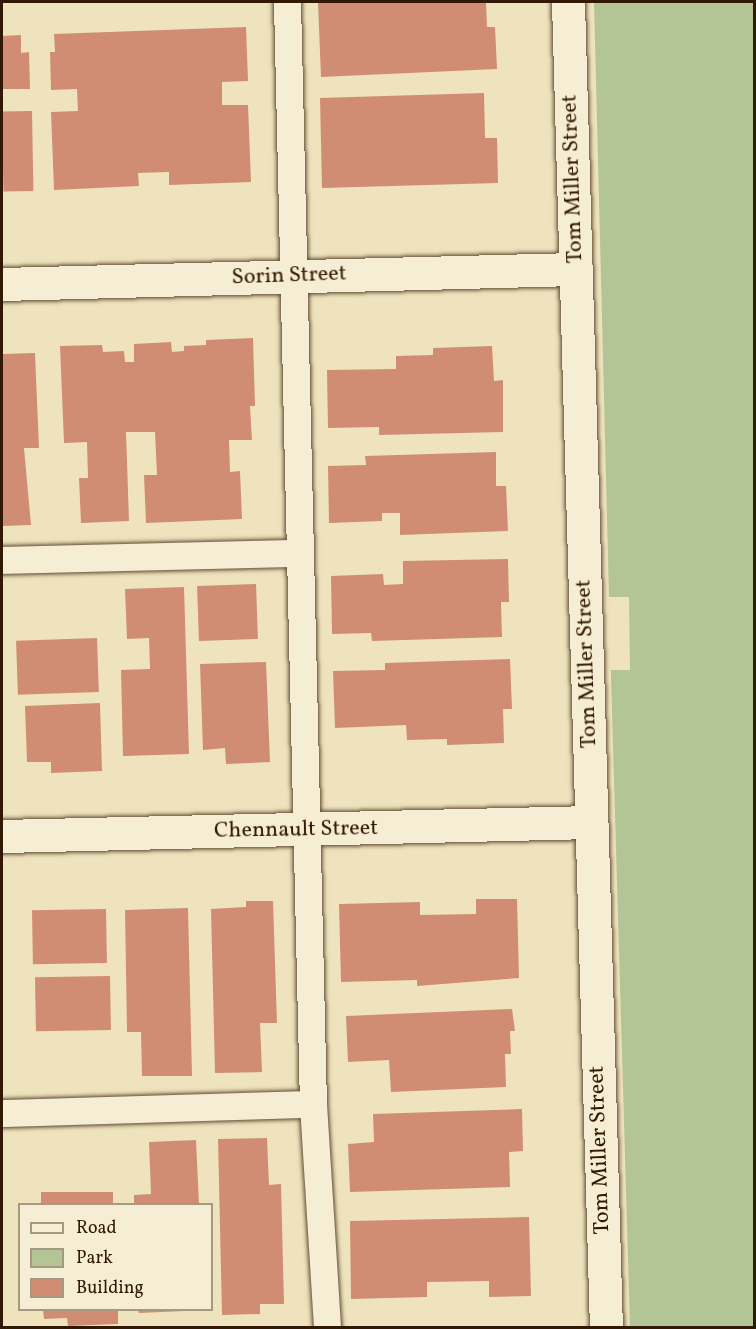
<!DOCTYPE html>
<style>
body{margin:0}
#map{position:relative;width:756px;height:1329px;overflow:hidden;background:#efe3bd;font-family:Vollkorn,serif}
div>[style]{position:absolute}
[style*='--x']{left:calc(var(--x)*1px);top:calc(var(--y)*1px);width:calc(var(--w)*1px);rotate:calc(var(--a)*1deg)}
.green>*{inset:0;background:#b4c595}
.building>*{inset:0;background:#d08d73;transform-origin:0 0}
.roads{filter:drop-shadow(0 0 2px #614c33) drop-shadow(0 0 2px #614c33)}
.lane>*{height:27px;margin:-13.5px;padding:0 13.5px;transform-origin:13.5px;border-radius:13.5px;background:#f5edd4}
.street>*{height:33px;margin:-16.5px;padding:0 16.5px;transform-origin:16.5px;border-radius:16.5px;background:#f5edd4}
span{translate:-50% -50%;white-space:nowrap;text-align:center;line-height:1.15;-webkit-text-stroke:4.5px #f5edd4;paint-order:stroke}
.street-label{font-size:22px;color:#321905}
.frame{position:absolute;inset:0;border:3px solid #321905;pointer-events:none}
.legend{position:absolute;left:18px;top:1203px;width:195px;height:108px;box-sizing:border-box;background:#f5edd4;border:2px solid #a79881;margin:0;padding:8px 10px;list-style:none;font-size:18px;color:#321905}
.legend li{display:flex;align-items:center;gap:12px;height:30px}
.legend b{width:30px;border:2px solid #a79881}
</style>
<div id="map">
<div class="green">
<div style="clip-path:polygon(594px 2px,754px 2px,754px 1327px,630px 1327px,611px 677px,611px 670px,630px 670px,629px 597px,609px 597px)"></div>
</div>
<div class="building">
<div style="clip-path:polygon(486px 2px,487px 27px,495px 27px,497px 69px,321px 77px,318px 3px)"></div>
<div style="clip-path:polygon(246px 27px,248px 81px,222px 82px,222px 105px,248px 105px,251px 182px,169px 185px,169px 172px,138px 173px,139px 186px,54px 190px,51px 112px,78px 111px,77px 89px,51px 90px,50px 52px,55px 52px,54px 34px)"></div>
<div style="clip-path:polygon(21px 35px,21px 53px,29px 52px,30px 89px,2px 89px,2px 36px)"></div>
<div style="clip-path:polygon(484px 93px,485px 138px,497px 138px,498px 183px,322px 188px,320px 98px)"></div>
<div style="left:32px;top:111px;width:80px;height:30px;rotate:89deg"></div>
<div style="clip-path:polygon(253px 338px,255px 406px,250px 406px,252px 440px,229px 440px,230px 472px,240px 471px,242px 519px,146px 523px,144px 475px,157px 475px,155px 432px,126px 432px,129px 521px,81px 523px,79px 478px,88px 478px,87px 442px,64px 443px,60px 346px,102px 345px,103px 352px,124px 351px,125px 362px,134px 362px,134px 344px,171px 342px,172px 352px,184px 351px,184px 346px,206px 345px,206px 340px)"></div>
<div style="clip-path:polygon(492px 346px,494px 381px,503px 380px,503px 432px,379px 435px,379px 427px,328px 428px,327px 370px,396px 369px,396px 356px,433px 355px,433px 348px)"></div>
<div style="clip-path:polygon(35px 353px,39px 448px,24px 448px,31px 525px,2px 526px,2px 354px)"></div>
<div style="clip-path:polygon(496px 452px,496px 486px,506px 486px,508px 531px,400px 535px,400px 513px,382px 513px,382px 521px,329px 523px,328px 466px,366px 465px,365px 456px)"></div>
<div style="clip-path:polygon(508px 559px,509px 602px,501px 602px,502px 637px,372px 641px,371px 633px,332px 634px,331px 576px,383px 574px,384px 585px,403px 584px,403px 561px)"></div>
<div style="left:256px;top:584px;width:55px;height:59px;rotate:88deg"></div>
<div style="clip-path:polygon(184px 587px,189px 754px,123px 756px,121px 670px,150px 669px,149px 638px,127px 639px,125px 589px)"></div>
<div style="left:97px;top:638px;width:54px;height:81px;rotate:88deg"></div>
<div style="clip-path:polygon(510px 659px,512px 709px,503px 709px,504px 743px,447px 745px,447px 739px,407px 740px,406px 725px,335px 728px,333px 671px,385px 670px,385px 663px)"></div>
<div style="clip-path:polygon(266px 662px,270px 762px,226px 764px,225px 748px,203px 750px,200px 664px)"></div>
<div style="clip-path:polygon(100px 703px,102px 771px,51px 773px,51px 762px,27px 762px,25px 706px)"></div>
<div style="clip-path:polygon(476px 899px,517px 899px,519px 978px,417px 986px,417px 980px,341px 982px,339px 904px,420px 902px,420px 915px,476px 914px)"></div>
<div style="clip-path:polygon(246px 901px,273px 901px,277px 1023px,260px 1023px,262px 1072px,215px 1073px,211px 909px,246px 907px)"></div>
<div style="clip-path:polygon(188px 908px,192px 1076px,142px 1076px,141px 1032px,127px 1032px,125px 910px)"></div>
<div style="left:106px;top:909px;width:54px;height:74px;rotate:89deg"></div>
<div style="left:110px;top:976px;width:54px;height:75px;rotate:89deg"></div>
<div style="clip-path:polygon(512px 1009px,515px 1031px,510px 1031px,511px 1054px,505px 1054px,506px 1087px,391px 1092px,389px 1060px,348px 1062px,346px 1016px)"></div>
<div style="clip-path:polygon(522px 1109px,523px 1151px,509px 1152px,510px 1187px,350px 1192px,348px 1144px,374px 1142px,373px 1114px)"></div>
<div style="clip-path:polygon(267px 1138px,269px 1185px,281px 1184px,284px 1304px,260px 1304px,260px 1314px,222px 1315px,218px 1139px)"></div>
<div style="clip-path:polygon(196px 1140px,199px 1204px,134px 1204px,134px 1195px,151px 1194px,149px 1142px)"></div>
<div style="left:41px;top:1192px;width:72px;height:12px"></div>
<div style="clip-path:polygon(529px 1217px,531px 1296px,489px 1297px,489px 1281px,427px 1282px,427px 1297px,351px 1299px,350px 1221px)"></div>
<div style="clip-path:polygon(43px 1310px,118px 1310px,118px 1324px,68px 1326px,67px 1318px,44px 1319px)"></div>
<div style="clip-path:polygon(138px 1310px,185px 1310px,185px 1311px,139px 1313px)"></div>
</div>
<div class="roads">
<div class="lane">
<div style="--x:287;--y:2;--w:1102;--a:88.65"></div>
<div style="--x:313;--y:1104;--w:224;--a:86.4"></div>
<div style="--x:2;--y:560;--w:297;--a:-1.4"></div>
<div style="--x:2;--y:1113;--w:311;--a:-1.7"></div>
</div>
<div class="street">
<div style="--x:568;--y:2;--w:1327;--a:88.36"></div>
<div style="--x:2;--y:284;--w:574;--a:-1.5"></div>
<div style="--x:2;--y:836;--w:589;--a:-1.36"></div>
</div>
</div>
<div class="street-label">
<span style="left:573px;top:179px;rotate:-92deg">Tom Miller Street</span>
<span style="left:289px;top:276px;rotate:-2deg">Sorin Street</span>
<span style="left:587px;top:664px;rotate:-92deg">Tom Miller Street</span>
<span style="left:296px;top:830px;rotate:-1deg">Chennault Street</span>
<span style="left:600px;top:1150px;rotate:-92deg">Tom Miller Street</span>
</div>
<div class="frame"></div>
<ul class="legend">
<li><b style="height:8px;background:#f5edd4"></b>Road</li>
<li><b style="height:16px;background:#b4c595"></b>Park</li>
<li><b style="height:16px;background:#d08d73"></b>Building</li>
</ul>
</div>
